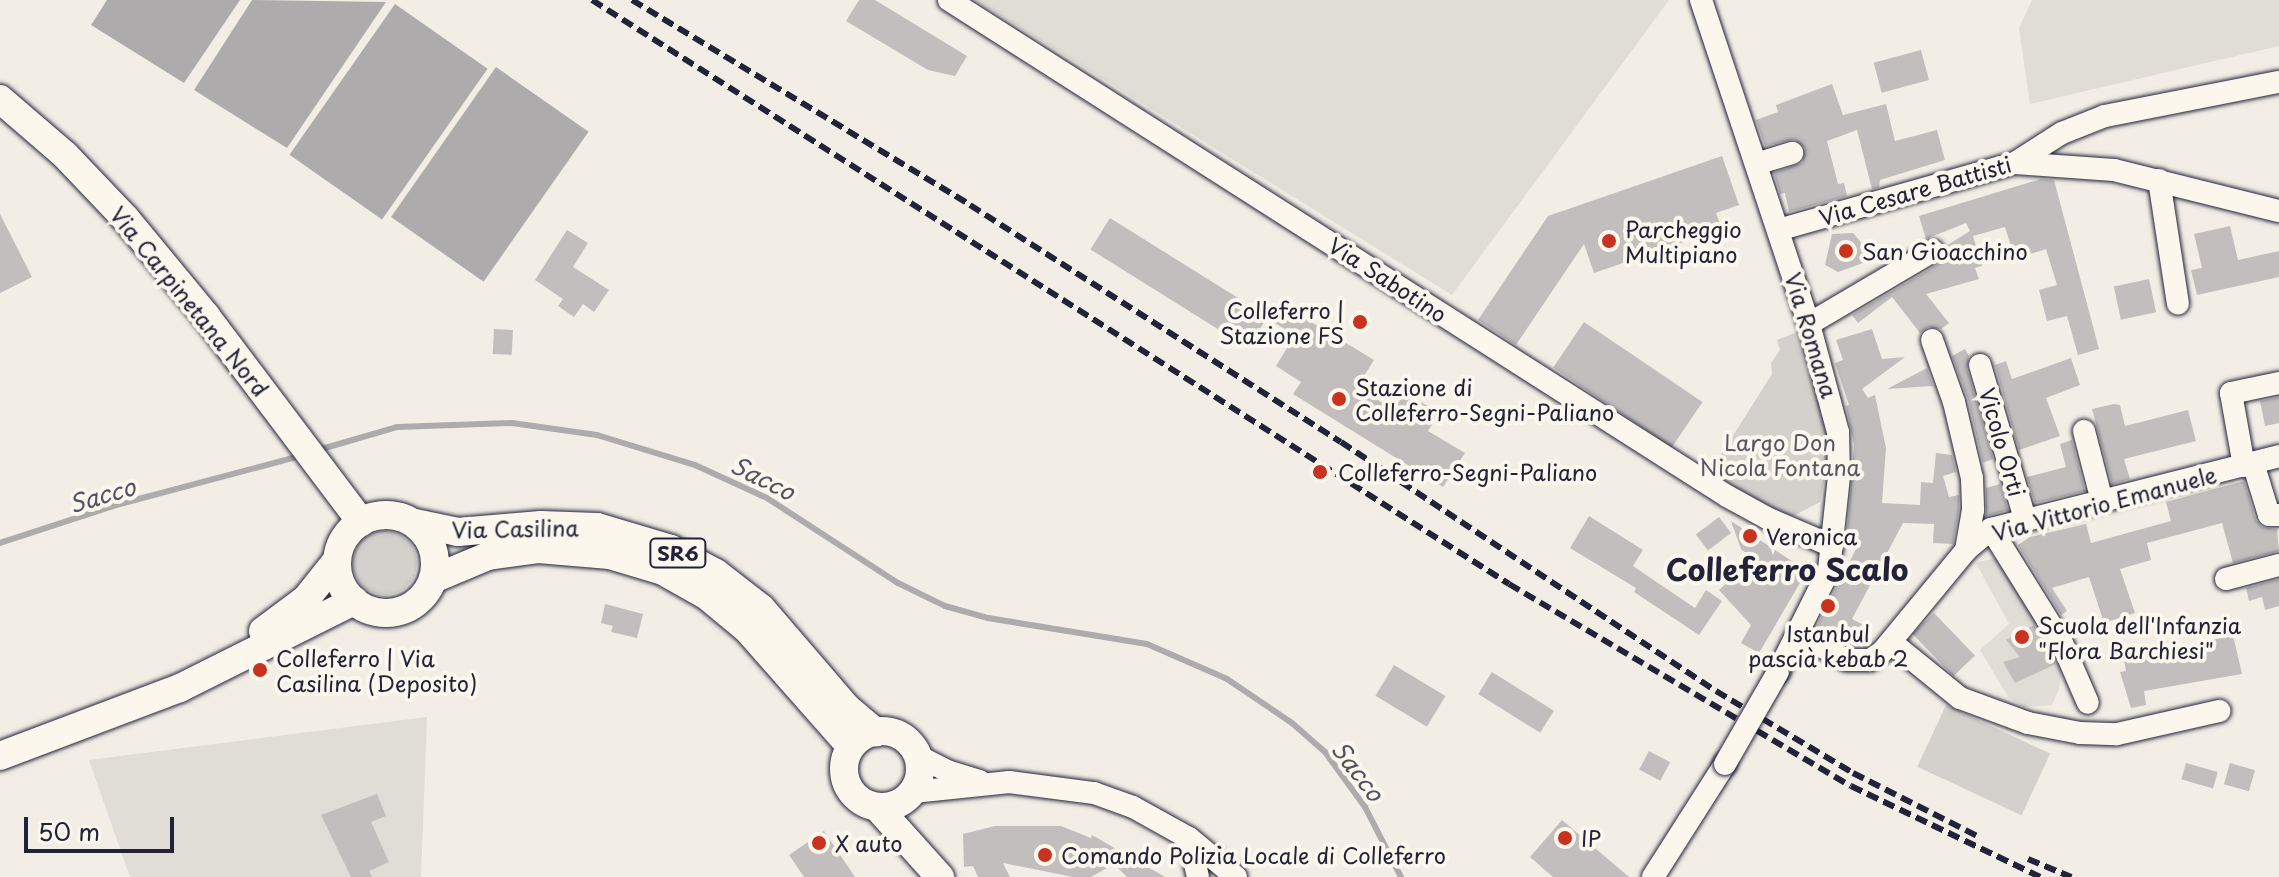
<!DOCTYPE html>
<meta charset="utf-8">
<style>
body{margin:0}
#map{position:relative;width:2279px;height:877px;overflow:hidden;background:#f2eee5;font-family:"Playpen Sans",sans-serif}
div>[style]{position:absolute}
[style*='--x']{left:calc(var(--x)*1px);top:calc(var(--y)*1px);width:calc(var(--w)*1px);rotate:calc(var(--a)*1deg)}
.built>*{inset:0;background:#e0dcd6}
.green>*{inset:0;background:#d4d1cc;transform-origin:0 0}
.round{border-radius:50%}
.water>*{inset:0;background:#aeabad;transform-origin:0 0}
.stream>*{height:6px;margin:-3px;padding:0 3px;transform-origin:3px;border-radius:3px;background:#aeabad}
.building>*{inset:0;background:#c2bebe;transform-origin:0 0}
.roads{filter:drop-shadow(0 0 2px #22223b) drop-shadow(0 0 2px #22223b)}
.minor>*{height:22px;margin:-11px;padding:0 11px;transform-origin:11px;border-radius:11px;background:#fbf7ec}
.major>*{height:28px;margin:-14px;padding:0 14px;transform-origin:14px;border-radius:14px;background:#fbf7ec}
.major>.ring{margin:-14px;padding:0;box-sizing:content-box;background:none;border:28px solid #fbf7ec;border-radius:50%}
.rail>*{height:6px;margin-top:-3px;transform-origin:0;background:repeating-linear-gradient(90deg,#22223b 0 12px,transparent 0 18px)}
.bridges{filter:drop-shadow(0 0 2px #22223b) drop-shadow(0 0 2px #22223b)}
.minor-bridge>*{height:22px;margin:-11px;padding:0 11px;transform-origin:11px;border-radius:11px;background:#fbf7ec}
.dots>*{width:22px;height:22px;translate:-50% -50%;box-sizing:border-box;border:4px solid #fbf7ec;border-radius:50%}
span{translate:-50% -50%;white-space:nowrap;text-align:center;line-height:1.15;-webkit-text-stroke:8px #fbf7ec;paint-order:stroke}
.shield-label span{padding:2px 6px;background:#fbf7ec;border:2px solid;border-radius:6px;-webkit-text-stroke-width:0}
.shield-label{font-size:20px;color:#22223b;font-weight:700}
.street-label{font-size:22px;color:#22223b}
.poi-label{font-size:22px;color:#22223b}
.left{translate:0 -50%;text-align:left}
.right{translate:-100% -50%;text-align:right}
.park-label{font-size:22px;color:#575766}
.water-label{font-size:24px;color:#535263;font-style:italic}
.district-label{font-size:30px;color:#22223b;font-weight:700}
.scale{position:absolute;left:24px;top:817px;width:150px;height:36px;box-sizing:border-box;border:4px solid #22223b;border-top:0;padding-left:10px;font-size:24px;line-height:28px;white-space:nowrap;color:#22223b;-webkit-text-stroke:6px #fbf7ec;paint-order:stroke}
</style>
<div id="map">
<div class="built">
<div style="clip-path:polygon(975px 0,1669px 0,1452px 295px)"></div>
<div style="clip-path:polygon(2032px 0,2279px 0,2279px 46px,2030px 104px,2019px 28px)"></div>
<div style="clip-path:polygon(1999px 557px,2062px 662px,2059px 689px,2052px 705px,2024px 707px,2009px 698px,1980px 650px,2009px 624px,1976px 563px)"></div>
<div style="clip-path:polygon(427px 717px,421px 877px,130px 877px,89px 760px)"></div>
</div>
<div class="green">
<div style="clip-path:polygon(1797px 332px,1826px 414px,1829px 456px,1820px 502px,1788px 519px,1710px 472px,1772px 374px,1771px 363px,1780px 350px,1777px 340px)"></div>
<div class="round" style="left:353px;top:531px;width:64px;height:64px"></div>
<div style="left:1946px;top:705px;width:115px;height:68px;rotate:25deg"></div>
</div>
<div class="water">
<div style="clip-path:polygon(107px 0,240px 0,184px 83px,91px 25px)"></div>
<div style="clip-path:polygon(252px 0,386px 2px,287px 148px,194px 90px)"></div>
<div style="left:395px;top:4px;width:113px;height:184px;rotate:35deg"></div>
<div style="left:496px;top:67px;width:113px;height:183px;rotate:35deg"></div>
</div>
<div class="stream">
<div style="--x:318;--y:450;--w:82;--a:-16.2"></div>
<div style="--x:397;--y:427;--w:115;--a:-2"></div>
<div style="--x:512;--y:423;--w:86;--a:8"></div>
<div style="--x:597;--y:435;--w:102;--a:17"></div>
<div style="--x:695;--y:465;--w:79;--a:24.6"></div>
<div style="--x:767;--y:498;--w:156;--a:33"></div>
<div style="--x:898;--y:583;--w:52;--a:26.1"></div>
<div style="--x:945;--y:606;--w:45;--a:15.6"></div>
<div style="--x:988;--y:618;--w:161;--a:9.3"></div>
<div style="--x:1147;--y:644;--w:87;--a:23.6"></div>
<div style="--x:1227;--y:679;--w:78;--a:34.1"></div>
<div style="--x:1292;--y:723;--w:44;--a:41.3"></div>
<div style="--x:1325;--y:752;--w:68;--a:54"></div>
<div style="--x:1365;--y:807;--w:79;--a:62.8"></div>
<div style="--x:0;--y:543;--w:122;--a:-18.1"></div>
<div style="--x:116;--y:505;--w:190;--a:-14.9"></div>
</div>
<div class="building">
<div style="clip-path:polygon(859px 0,875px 0,967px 56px,955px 76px,928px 70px,846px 21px)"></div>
<div style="left:1921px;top:50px;width:31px;height:49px;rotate:75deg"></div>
<div style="clip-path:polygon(1832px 84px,1843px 115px,1886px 104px,1895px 141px,1937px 130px,1945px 160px,1880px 180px,1879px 187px,1872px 189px,1857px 130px,1827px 141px,1838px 184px,1844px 183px,1847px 196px,1789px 212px,1785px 193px,1780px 194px,1774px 173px,1802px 163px,1805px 148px,1794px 139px,1765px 146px,1756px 120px,1778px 112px,1776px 105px)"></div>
<div style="clip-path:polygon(1722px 156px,1739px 205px,1716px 213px,1722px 229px,1594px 273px,1584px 244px,1516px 345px,1478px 320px,1548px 216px)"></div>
<div style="clip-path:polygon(2041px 179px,2054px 180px,2099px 349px,2078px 355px,2067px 316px,2047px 321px,2039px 290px,2057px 285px,2046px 249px,2015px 259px,2005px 227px,1973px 236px,1982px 266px,1975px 268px,1979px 279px,1926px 294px,1949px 323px,1941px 329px,1928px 327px,1920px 333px,1892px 297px,1858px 323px,1852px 315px,1940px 263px,1945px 257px,1946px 246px,1970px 231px,1966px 223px,1926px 239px,1919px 216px)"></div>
<div style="clip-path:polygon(0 214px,32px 277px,0 293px)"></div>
<div style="left:1110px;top:218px;width:186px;height:37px;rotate:32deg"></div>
<div style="clip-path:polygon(2230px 226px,2238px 260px,2279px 251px,2279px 277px,2197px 295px,2191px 270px,2202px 268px,2194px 234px)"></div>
<div style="clip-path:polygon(567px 230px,588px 243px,573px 267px,609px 290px,594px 312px,583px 304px,574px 317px,558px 306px,563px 299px,535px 280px)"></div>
<div style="clip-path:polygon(1853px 233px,1866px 248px,1863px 263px,1838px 272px,1825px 265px,1832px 234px)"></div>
<div style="left:2149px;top:279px;width:34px;height:36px;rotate:78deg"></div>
<div style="clip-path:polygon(1283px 305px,1374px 360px,1357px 387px,1394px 410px,1405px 392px,1439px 413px,1428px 431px,1465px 453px,1443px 487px,1293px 394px,1301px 382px,1276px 366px,1295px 335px,1273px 322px)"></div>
<div style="left:1584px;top:322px;width:143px;height:55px;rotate:34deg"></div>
<div style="left:494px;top:329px;width:19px;height:25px;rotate:3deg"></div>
<div style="clip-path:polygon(1872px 329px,1882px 359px,1905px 357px,1862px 389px,1868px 398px,1875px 395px,1886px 448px,1882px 503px,1920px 505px,1921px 482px,1933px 483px,1936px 453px,1952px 455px,1956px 472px,1943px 476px,1949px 497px,1959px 495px,1959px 509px,1953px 544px,1933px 543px,1934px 524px,1903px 523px,1852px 619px,1862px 624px,1850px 646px,1816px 628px,1857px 547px,1846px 546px,1854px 445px,1846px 406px,1849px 405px,1835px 363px,1843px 360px,1836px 340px)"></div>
<div style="clip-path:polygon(1965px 349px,1969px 356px,1967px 369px,1993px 459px,1983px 463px,1968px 399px,1952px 356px)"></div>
<div style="clip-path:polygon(2071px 358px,2080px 385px,2046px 398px,2060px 436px,2019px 450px,1995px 365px,2006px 361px,2012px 379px)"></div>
<div style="clip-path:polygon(1927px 368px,1933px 386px,1887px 389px)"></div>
<div style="clip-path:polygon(2279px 397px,2279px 423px,2265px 426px,2260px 401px)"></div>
<div style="clip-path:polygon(2114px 404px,2120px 405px,2125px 426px,2188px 410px,2196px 441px,2124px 459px,2130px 479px,2112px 484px,2092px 409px)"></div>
<div style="clip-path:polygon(2072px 440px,2085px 491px,2035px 503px,2027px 477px,2066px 467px,2060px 444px)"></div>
<div style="clip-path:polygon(2244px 481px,2256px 520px,2262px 527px,2277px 529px,2279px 551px,2233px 563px,2222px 523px,2147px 543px,2151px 560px,2120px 569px,2135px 613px,2104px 623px,2089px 577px,2052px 588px,2067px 611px,2061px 615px,2018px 545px,2030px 537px,2086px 524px,2091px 543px,2171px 521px,2166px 502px)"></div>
<div style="clip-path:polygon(2000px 484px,2008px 510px,1986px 516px,1986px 488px)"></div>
<div style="clip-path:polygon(1589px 516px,1643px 550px,1633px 566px,1695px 608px,1706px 590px,1722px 601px,1699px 635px,1634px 592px,1636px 588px,1570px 548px)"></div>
<div style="left:1719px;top:517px;width:20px;height:29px;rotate:53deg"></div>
<div style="clip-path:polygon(1731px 521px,1807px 571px,1759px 653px,1741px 643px,1751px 625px,1719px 590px,1753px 559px,1741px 549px)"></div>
<div style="clip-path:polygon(2279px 579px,2279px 606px,2265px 610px,2262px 597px,2249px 601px,2246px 588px)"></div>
<div style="clip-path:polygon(605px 604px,643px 614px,637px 638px,611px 632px,613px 626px,601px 623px)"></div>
<div style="left:1934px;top:613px;width:59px;height:30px;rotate:46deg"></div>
<div style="clip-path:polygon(2034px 625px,2056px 664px,2015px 683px,2003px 662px,2020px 657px,2006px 640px)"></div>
<div style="clip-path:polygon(2233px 635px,2242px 674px,2144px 691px,2146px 705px,2131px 708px,2120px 672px,2126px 671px,2123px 655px,2167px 650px,2168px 657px,2202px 651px,2200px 643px)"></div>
<div style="left:1394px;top:665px;width:60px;height:36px;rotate:31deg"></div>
<div style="left:1492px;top:672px;width:73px;height:26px;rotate:32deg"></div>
<div style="left:1649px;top:751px;width:24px;height:21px;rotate:28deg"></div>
<div style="left:2186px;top:763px;width:33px;height:17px;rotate:16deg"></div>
<div style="left:2230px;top:763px;width:26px;height:22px;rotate:16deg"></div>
<div style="clip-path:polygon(377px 794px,386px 816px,371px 822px,389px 862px,369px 871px,372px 877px,351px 877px,321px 815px)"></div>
<div style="clip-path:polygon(1562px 820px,1629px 877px,1553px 877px,1530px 857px)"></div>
<div style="clip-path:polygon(995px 826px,1061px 826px,1091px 838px,1092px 835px,1165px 877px,1127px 877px,1114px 864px,1091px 877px,1073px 877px,1003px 863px,1010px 877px,978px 877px,973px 866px,964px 867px,963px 834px)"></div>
<div style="clip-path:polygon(824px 831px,855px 877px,804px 877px,789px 855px)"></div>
</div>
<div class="roads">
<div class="minor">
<div style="--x:949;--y:0;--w:923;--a:32.52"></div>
<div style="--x:1727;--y:496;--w:46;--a:28.8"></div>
<div style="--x:1767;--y:518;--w:71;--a:23.3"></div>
<div style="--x:1701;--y:0;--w:342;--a:71.6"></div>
<div style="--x:1809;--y:324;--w:112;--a:75"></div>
<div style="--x:1838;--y:432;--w:44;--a:88.7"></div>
<div style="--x:1839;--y:476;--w:95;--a:96.1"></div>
<div style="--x:1829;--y:570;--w:114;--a:116.6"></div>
<div style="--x:2015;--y:163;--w:99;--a:4"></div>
<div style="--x:2114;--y:170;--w:170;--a:14"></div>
<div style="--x:1756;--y:164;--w:38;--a:-17"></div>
<div style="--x:2159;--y:180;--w:125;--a:81.3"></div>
<div style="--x:1778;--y:230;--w:246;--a:-15.8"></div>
<div style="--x:2015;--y:163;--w:56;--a:-32.6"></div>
<div style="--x:2062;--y:133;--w:46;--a:-21.6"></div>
<div style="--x:2105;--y:116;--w:177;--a:-11.1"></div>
<div style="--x:1809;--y:324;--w:144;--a:-30.5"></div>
<div style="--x:1932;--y:340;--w:66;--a:70.5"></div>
<div style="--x:1954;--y:402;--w:78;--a:76.7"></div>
<div style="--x:1972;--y:478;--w:32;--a:88"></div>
<div style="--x:1973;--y:510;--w:41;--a:99.9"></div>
<div style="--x:1980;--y:365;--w:160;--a:73.7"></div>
<div style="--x:2084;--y:431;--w:72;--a:75.6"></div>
<div style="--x:2253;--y:463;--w:54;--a:72.9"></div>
<div style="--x:2269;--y:515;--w:10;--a:0"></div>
<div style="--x:2244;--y:466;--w:74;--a:-100.1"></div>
<div style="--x:2231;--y:393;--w:49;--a:-11.8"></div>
<div style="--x:1991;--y:529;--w:134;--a:58.1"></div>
<div style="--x:2062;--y:643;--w:65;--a:66.6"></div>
<div style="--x:2226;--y:579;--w:55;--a:-14.8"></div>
<div style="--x:1798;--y:634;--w:55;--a:28"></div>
<div style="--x:1847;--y:660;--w:23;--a:0"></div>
<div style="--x:1870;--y:660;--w:14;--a:-34"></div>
<div style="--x:1882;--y:652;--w:132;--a:-50.5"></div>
<div style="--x:1966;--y:550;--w:33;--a:-40"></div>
<div style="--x:1991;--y:529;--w:297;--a:-14.2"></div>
<div style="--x:1891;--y:642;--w:89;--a:39.1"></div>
<div style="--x:1960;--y:698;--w:72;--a:20.2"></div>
<div style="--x:2028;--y:723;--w:53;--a:10.9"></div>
<div style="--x:2080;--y:733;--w:37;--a:2"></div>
<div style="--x:2117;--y:734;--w:105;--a:-12.7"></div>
<div style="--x:918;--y:756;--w:33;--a:27"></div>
<div style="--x:947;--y:771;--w:34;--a:17"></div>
<div style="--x:913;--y:792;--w:97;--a:-5.9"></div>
<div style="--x:1009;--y:782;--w:86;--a:7.4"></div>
<div style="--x:1094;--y:793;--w:41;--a:19.7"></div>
<div style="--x:1133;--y:807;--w:64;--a:29"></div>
<div style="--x:1189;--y:838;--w:61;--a:39.7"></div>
<div style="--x:1189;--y:838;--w:40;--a:77"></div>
<div style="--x:1653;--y:877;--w:134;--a:-57.5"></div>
</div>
<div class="major">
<div style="--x:0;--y:99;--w:86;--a:40.7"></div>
<div style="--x:65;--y:155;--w:88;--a:46.4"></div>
<div style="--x:126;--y:219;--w:126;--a:50.5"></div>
<div style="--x:206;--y:316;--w:258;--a:53"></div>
<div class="ring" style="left:337px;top:515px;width:70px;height:70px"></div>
<div style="--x:415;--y:523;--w:44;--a:11.8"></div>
<div style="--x:458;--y:532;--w:83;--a:-4.8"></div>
<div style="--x:541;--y:525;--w:56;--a:2"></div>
<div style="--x:597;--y:527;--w:77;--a:16.6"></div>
<div style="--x:671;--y:549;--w:51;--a:28.1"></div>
<div style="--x:716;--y:573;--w:57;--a:37.9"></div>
<div style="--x:761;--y:608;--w:132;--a:49.3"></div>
<div style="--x:847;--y:708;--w:38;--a:40"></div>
<div style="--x:433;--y:579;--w:60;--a:-22.7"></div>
<div style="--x:488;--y:556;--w:50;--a:-8"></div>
<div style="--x:538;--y:549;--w:72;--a:4.8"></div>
<div style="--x:610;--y:555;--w:55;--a:16.8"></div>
<div style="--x:663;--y:571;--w:51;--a:29.6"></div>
<div style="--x:707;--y:596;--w:52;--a:39.5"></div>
<div style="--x:747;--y:629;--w:157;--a:48.6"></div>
<div style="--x:263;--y:631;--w:54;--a:-36.7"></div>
<div style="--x:306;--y:599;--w:50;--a:-51.5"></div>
<div class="ring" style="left:844px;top:731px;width:48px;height:48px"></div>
<div style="--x:0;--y:756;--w:192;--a:-20.7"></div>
<div style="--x:180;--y:688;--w:195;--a:-26.6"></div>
<div style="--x:878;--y:808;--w:93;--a:48.1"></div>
</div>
</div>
<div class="rail">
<div style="--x:592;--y:0;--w:1087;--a:32.49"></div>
<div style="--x:1509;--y:584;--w:397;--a:30.6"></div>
<div style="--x:1851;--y:786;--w:210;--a:25.7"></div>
<div style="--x:632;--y:0;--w:395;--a:31.2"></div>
<div style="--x:970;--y:205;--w:440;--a:32.6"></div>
<div style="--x:1341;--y:442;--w:450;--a:33.6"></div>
<div style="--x:1716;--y:691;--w:160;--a:30.9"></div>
<div style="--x:1853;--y:773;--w:139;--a:26.9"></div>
<div style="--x:2028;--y:859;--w:47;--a:22.7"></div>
</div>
<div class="bridges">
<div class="minor-bridge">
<div style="--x:1725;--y:764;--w:106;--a:-60.1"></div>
</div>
</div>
<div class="dots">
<div style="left:1609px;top:241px;background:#c8321e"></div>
<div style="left:1846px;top:251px;background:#c8321e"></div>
<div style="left:1360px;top:322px;background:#c8321e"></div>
<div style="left:1339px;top:399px;background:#c8321e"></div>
<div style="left:1320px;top:472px;background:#c8321e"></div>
<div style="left:1750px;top:536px;background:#c8321e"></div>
<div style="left:1828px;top:606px;background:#c8321e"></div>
<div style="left:2022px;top:637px;background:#c8321e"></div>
<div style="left:260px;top:670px;background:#c8321e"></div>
<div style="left:1565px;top:838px;background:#c8321e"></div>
<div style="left:819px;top:843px;background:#c8321e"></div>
<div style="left:1045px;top:855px;background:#c8321e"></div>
</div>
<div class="shield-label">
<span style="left:678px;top:553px">SR6</span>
</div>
<div class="street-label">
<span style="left:1915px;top:190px;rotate:-16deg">Via Cesare Battisti</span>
<span style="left:1388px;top:279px;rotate:33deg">Via Sabotino</span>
<span style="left:190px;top:301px;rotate:51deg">Via Carpinetana Nord</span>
<span style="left:1812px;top:335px;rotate:73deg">Via Romana</span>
<span style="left:2003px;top:442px;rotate:74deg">Vicolo Orti</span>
<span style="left:2104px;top:503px;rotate:-15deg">Via Vittorio Emanuele</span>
<span style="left:515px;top:528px;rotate:-1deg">Via Casilina</span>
</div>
<div class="poi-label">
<span class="left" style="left:1625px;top:241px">Parcheggio<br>Multipiano</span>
<span class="left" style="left:1862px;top:251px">San Gioacchino</span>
<span class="right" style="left:1344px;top:322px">Colleferro |<br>Stazione FS</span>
<span class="left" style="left:1355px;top:399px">Stazione di<br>Colleferro-Segni-Paliano</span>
<span class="left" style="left:1338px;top:472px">Colleferro-Segni-Paliano</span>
<span class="left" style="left:1766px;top:536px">Veronica</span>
<span class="left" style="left:2038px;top:637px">Scuola dell'Infanzia<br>"Flora Barchiesi"</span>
<span style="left:1828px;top:645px">Istanbul<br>pascià kebab 2</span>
<span class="left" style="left:276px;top:670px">Colleferro | Via<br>Casilina (Deposito)</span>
<span class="left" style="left:1581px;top:838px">IP</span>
<span class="left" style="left:835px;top:843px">X auto</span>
<span class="left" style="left:1061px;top:855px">Comando Polizia Locale di Colleferro</span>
</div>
<div class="park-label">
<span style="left:1780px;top:454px">Largo Don<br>Nicola Fontana</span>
</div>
<div class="water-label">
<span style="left:763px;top:478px;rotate:27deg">Sacco</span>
<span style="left:102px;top:495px;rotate:-16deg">Sacco</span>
<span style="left:1358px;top:771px;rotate:53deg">Sacco</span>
</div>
<div class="district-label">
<span style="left:1787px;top:569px">Colleferro Scalo</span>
</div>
<div class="scale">50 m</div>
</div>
